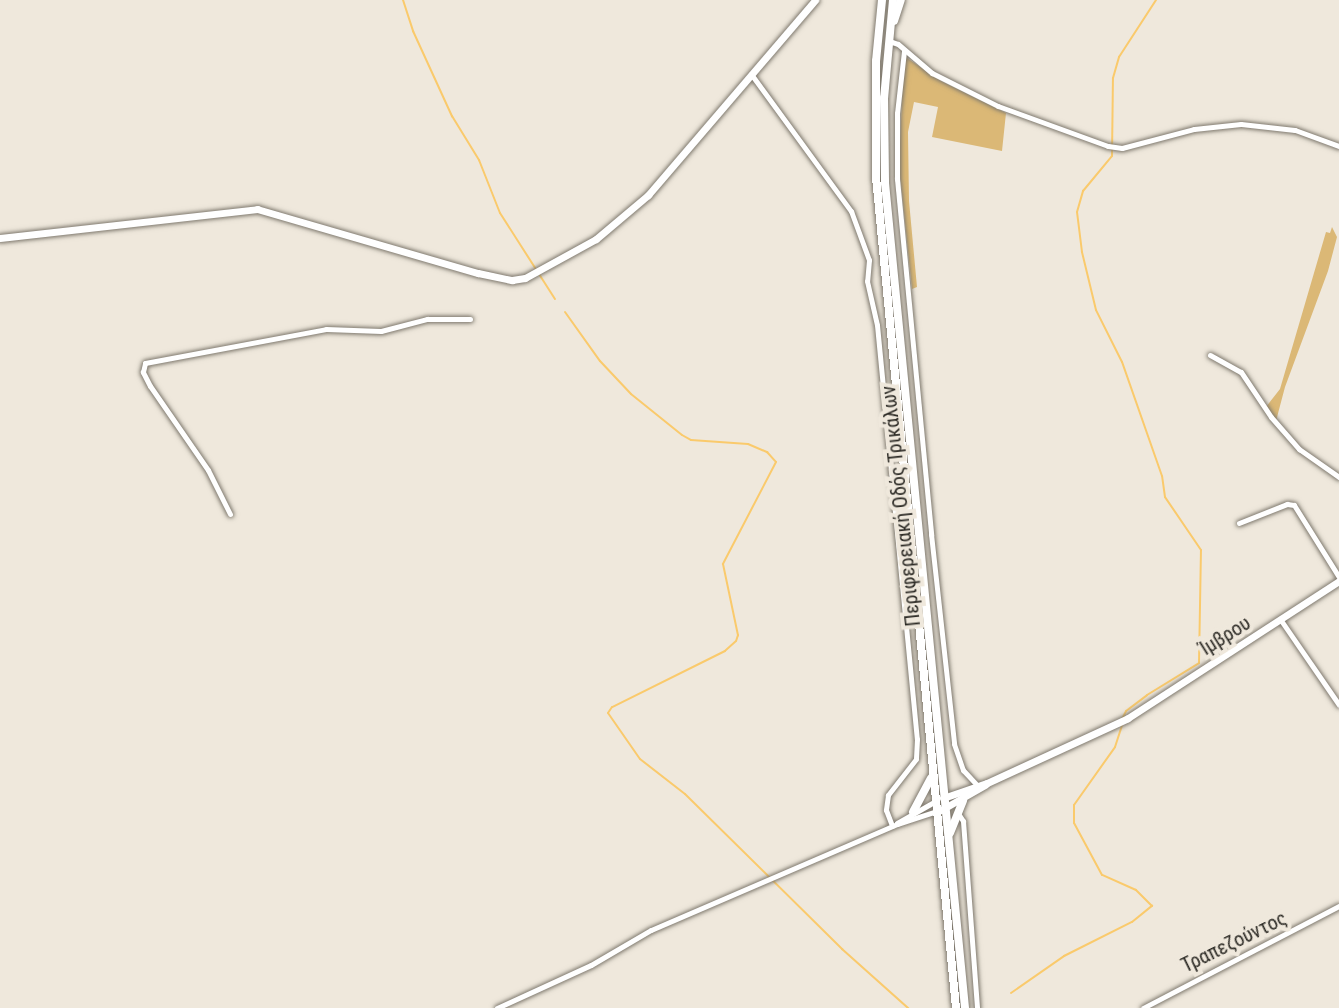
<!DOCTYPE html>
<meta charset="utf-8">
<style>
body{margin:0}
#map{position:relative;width:1339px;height:1008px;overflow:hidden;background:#efe8dc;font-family:"Roboto Condensed",sans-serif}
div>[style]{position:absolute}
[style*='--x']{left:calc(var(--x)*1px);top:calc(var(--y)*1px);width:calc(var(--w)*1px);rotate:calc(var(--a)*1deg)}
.green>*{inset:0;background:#dbb876}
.stream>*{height:2px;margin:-1px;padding:0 1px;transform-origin:1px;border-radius:1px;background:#faca6c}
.roads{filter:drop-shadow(0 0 2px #7f796e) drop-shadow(0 0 2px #7f796e)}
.minor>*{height:5px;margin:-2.5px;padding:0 2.5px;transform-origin:2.5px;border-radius:2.5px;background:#fff}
.tertiary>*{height:7px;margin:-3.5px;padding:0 3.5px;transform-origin:3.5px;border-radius:3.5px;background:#fff}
.primary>*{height:8px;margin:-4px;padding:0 4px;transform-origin:4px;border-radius:4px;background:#fff}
span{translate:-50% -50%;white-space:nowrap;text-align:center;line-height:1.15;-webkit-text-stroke:8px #efe8dc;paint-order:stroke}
.street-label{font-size:20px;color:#2c2a25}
</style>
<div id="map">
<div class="green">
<div style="clip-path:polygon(904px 56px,941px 81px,1006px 113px,1002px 151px,932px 137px,938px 107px,914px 102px,908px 132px,909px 201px,917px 287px,912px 289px,899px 165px)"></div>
<div style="clip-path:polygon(1332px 227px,1337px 237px,1328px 271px,1285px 387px,1276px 421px,1266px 407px,1280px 389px,1326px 232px,1330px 233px)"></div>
</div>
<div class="stream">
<div style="--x:403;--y:0;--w:33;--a:72"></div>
<div style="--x:413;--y:31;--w:94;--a:65.4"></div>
<div style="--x:452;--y:116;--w:52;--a:58.5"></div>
<div style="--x:479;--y:160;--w:57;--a:68.4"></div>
<div style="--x:500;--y:213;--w:102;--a:57.4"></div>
<div style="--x:565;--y:312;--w:60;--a:54.5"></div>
<div style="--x:600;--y:361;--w:45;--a:46.8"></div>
<div style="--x:631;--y:394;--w:65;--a:38.8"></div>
<div style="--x:682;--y:435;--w:10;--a:29"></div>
<div style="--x:691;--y:440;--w:57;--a:4"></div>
<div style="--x:748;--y:444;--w:21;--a:23"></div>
<div style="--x:767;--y:452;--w:13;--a:48"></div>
<div style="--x:776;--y:462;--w:115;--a:117.5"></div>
<div style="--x:723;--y:564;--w:73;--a:78.1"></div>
<div style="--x:738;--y:635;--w:6;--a:108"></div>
<div style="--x:736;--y:641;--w:15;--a:138"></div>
<div style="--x:725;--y:651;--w:126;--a:153.6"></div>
<div style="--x:612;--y:707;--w:7;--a:124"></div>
<div style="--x:608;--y:713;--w:56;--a:55.2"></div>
<div style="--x:640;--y:759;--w:57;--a:37.9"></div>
<div style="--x:685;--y:794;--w:221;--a:44.6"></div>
<div style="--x:842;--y:949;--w:89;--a:41.8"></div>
<div style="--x:1122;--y:719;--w:9;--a:-63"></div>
<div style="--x:1126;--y:711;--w:26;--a:-37"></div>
<div style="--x:1147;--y:695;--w:61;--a:-31.6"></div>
<div style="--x:1199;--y:663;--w:113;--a:-89"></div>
<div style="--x:1201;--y:550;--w:64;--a:-124.2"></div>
<div style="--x:1165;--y:497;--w:21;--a:-98"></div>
<div style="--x:1162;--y:476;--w:121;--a:-109.3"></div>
<div style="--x:1122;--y:362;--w:58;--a:-116.6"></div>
<div style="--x:1096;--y:310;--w:60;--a:-103.6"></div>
<div style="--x:1082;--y:252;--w:40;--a:-97.1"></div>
<div style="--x:1077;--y:212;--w:22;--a:-74"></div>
<div style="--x:1083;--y:191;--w:45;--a:-50.4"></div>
<div style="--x:1112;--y:156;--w:78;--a:-89.3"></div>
<div style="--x:1113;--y:78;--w:22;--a:-74"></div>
<div style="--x:1119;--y:57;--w:68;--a:-57"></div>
<div style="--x:1011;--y:993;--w:65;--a:-34.9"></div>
<div style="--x:1064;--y:956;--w:76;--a:-26.6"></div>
<div style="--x:1132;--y:922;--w:26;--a:-39"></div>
<div style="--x:1152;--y:906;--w:23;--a:-135"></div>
<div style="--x:1136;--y:890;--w:37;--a:-156"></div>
<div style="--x:1102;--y:875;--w:59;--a:-118.3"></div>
<div style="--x:1074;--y:823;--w:18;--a:-90"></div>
<div style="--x:1074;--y:805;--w:71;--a:-54.7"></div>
<div style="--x:1115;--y:747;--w:23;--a:-72"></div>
</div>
<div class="roads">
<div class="minor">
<div style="--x:889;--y:41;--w:9;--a:18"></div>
<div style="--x:898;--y:44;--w:45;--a:40.5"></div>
<div style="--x:932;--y:73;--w:74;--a:26.6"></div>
<div style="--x:998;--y:106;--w:117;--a:20"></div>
<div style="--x:1108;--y:146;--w:14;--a:8"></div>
<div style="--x:1122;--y:148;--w:74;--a:-14.8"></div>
<div style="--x:1194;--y:129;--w:47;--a:-6.1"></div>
<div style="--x:1241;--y:124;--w:54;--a:6.3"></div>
<div style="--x:1295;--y:130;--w:47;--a:20"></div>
<div style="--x:904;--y:51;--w:62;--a:96.4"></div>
<div style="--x:897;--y:113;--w:66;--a:90"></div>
<div style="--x:897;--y:179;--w:357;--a:84.5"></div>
<div style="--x:931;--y:534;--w:211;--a:83.7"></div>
<div style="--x:954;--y:744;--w:28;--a:71"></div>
<div style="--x:963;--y:770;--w:21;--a:47"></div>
<div style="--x:751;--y:74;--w:170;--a:53.9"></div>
<div style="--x:851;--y:211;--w:52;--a:69.8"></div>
<div style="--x:869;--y:260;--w:21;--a:95"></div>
<div style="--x:867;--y:281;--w:45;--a:77.2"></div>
<div style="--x:877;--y:325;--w:416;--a:84.5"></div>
<div style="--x:917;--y:739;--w:20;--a:93"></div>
<div style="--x:916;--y:759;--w:46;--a:127.9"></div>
<div style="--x:888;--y:795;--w:15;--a:98"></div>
<div style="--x:886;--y:810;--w:17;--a:69"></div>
<div style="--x:1210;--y:355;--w:35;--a:29"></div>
<div style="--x:1241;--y:372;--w:54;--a:56.3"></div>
<div style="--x:1271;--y:417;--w:43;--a:48.8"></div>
<div style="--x:1299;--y:449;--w:49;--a:35"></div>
<div style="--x:230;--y:514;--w:49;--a:-116.6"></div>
<div style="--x:208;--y:470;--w:102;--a:-124.6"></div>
<div style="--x:150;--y:386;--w:16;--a:-117"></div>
<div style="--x:143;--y:372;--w:9;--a:-77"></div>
<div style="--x:145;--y:363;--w:184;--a:-10.6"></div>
<div style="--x:326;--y:329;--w:55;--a:2.1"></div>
<div style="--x:381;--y:331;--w:48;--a:-14.6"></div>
<div style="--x:427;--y:319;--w:43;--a:0"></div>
<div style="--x:1239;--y:523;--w:52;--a:-21.6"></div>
<div style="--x:1287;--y:504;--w:7;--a:8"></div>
<div style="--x:1294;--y:505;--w:85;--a:58"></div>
<div style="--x:1280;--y:619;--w:104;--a:55.5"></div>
<div style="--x:957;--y:812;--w:11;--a:56"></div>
<div style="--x:963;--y:821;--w:188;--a:85.7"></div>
<div style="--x:897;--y:823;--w:43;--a:-29.6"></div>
<div style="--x:497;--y:1008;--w:103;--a:-24.6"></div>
<div style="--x:591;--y:965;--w:69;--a:-30.3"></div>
<div style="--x:651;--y:930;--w:268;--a:-23.3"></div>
<div style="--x:897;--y:824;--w:40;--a:-18"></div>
<div style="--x:1143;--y:1008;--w:221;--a:-27.5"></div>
</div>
<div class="tertiary">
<div style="--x:0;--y:238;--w:259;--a:-6.4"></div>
<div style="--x:257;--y:209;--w:230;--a:16.2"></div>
<div style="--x:478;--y:273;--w:35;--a:12"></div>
<div style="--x:512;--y:280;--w:13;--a:-9"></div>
<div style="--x:525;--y:278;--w:81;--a:-28.8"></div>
<div style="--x:596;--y:239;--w:68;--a:-40.2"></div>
<div style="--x:648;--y:195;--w:257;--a:-49.4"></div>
<div style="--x:943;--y:798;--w:46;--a:-18.8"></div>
<div style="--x:987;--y:783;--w:155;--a:-24.7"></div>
<div style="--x:1128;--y:718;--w:252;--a:-33"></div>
<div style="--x:941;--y:810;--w:51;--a:-29.6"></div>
</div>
<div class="primary">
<div style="--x:882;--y:0;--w:61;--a:95.6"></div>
<div style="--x:876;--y:61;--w:116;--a:90"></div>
<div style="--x:876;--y:177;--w:835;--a:84.5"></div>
<div style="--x:893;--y:0;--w:98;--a:95.2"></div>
<div style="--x:884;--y:98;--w:85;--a:89.3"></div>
<div style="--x:885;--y:183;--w:829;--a:84.46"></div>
<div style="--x:894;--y:21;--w:22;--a:-72"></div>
<div style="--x:913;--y:812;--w:38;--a:-62"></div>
<div style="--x:950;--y:833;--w:35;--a:-68"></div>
</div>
</div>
<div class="street-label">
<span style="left:901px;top:506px;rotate:-96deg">Περιφερειακή Οδός Τρικάλων</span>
<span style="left:1225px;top:636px;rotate:-32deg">Ίμβρου</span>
<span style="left:1234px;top:942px;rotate:-26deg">Τραπεζούντος</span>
</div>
</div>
